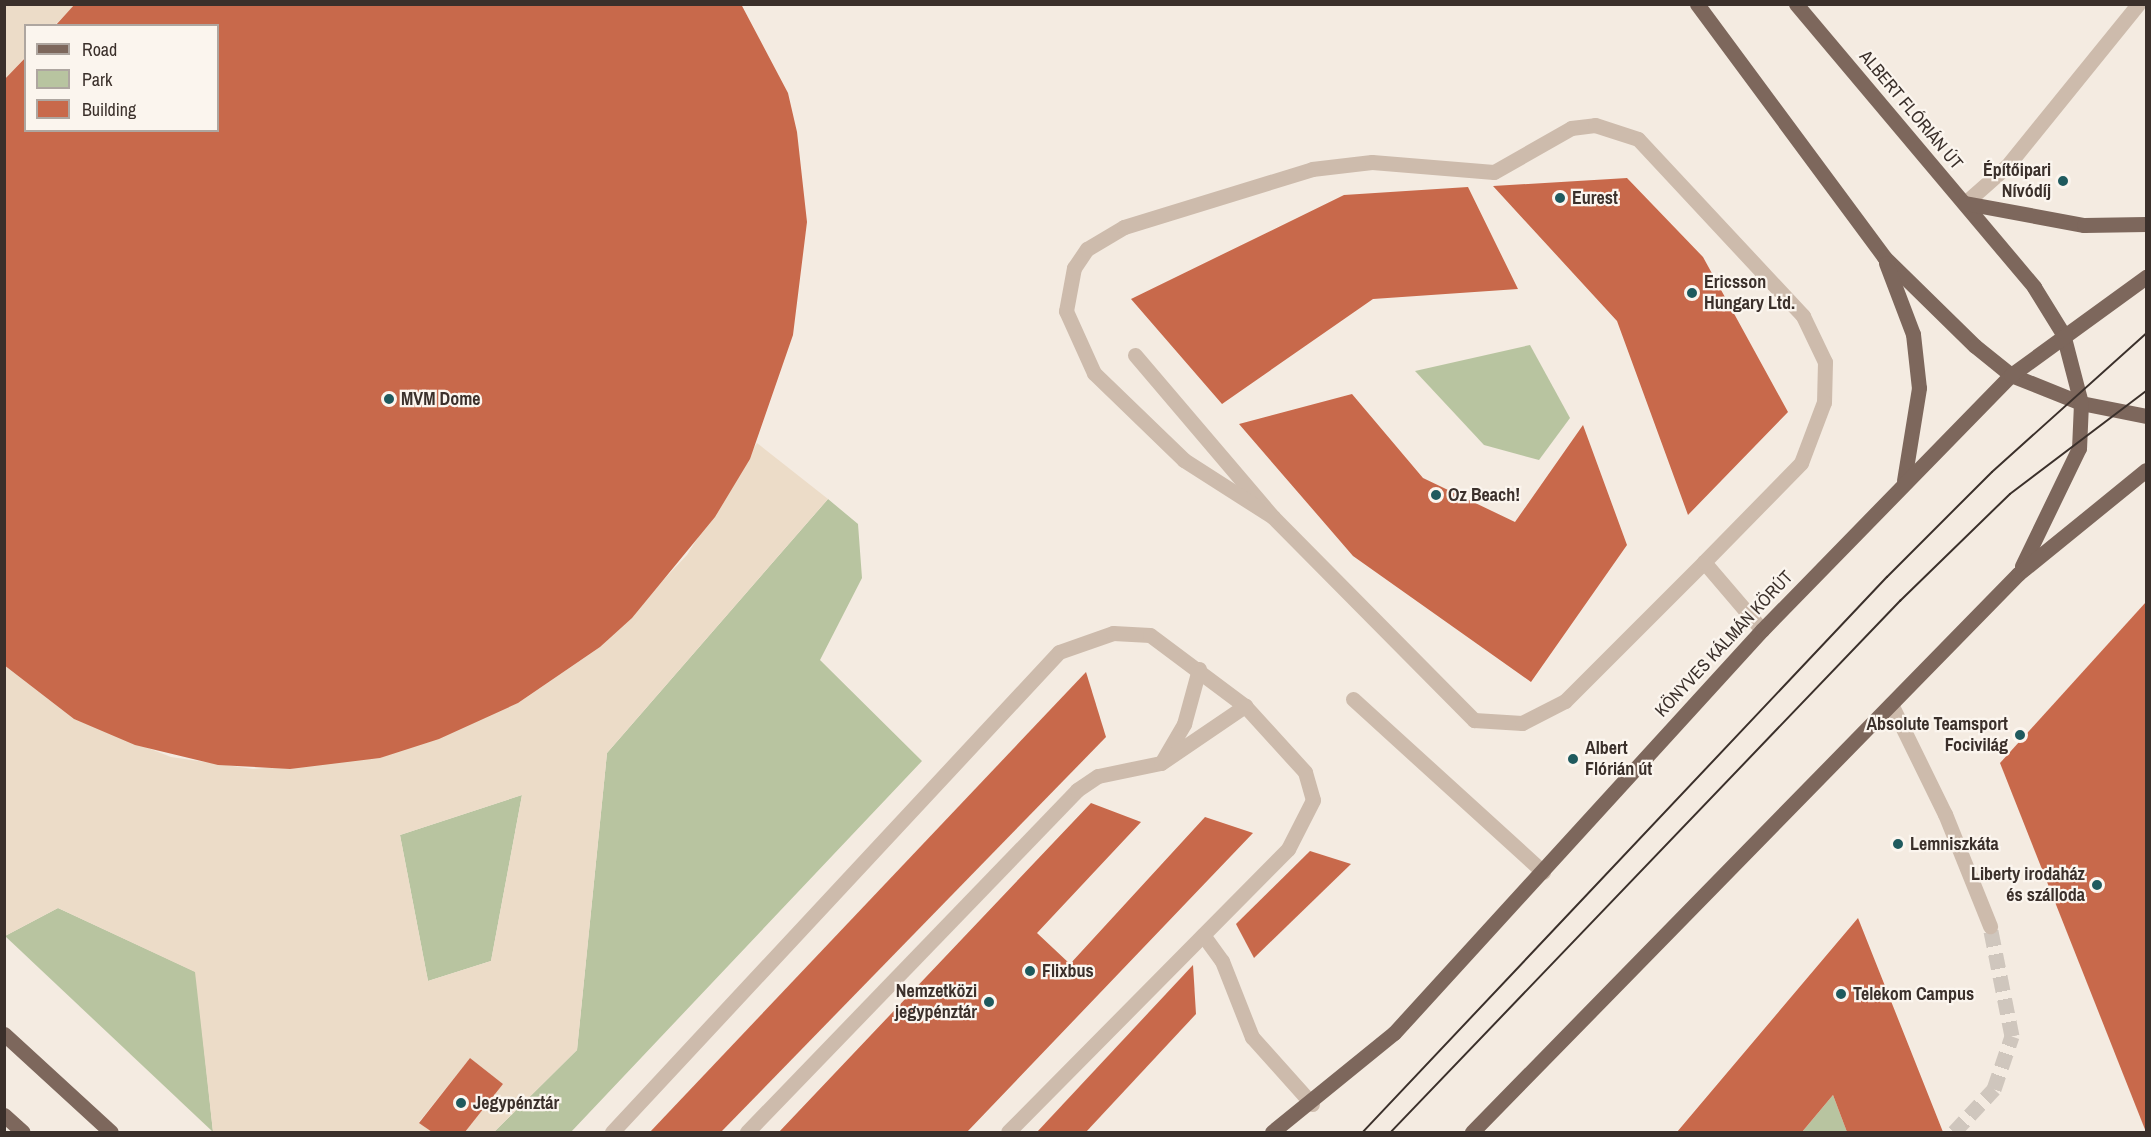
<!DOCTYPE html>
<meta charset="utf-8">
<style>
body{margin:0}
#map{position:relative;width:2151px;height:1137px;overflow:hidden;background:#f4ebe1;font-family:"Archivo Narrow",sans-serif}
div>[style]{position:absolute}
[style*='--x']{left:calc(var(--x)*1px);top:calc(var(--y)*1px);width:calc(var(--w)*1px);rotate:calc(var(--a)*1deg)}
.green>*{inset:0;background:#b8c4a0}
.plaza>*{inset:0;background:#ecdcc8}
.building>*{inset:0;background:#c8694b}
.minor-tunnel>*{height:15px;margin-top:-7.5px;transform-origin:0;background:repeating-linear-gradient(90deg,#cfc6bd 0 15px,transparent 0 23px)}
.minor>*{height:15px;margin:-7.5px;padding:0 7.5px;transform-origin:7.5px;border-radius:7.5px;background:#cdbbac}
.major>*{height:15px;margin:-7.5px;padding:0 7.5px;transform-origin:7.5px;border-radius:7.5px;background:#7d675c}
.tram>*{height:1.5px;margin:-0.75px;padding:0 0.75px;transform-origin:0.75px;border-radius:0.75px;background:#3b302b}
.dots>*{width:16px;height:16px;translate:-50% -50%;box-sizing:border-box;border:3px solid #fbf5ee;border-radius:50%}
span{translate:-50% -50%;white-space:nowrap;text-align:center;line-height:1.15;-webkit-text-stroke:4.5px #fbf5ee;paint-order:stroke}
.street-label{font-size:18px;color:#3b302b}
.poi-label{font-size:18px;color:#3b302b;font-weight:700}
.right{translate:-100% -50%;text-align:right}
.left{translate:0 -50%;text-align:left}
.frame{position:absolute;inset:0;border:6px solid #3b302b;pointer-events:none}
.legend{position:absolute;left:24px;top:24px;width:195px;height:108px;box-sizing:border-box;background:#fbf5ee;border:2px solid #aea6a0;margin:0;padding:8px 10px;list-style:none;font-size:18px;color:#3b302b}
.legend li{display:flex;align-items:center;gap:12px;height:30px}
.legend b{width:30px;border:2px solid #aea6a0}
</style>
<div id="map">
<div class="green">
<div style="clip-path:polygon(1530px 345px,1570px 418px,1539px 460px,1484px 445px,1415px 371px)"></div>
<div style="clip-path:polygon(828px 499px,858px 524px,862px 578px,820px 660px,922px 761px,571px 1132px,494px 1132px,577px 1050px,607px 753px)"></div>
<div style="clip-path:polygon(522px 795px,491px 961px,428px 981px,400px 835px)"></div>
<div style="clip-path:polygon(58px 908px,196px 972px,213px 1132px,5px 936px)"></div>
<div style="clip-path:polygon(1833px 1095px,1847px 1132px,1802px 1132px)"></div>
</div>
<div class="plaza">
<div style="clip-path:polygon(5px 5px,75px 5px,55px 25px,26px 26px,25px 57px,5px 80px)"></div>
<div style="clip-path:polygon(evenodd,757px 443px,828px 499px,607px 753px,577px 1050px,494px 1132px,465px 1132px,503px 1084px,470px 1058px,419px 1122px,432px 1132px,213px 1132px,195px 972px,58px 908px,5px 936px,4px 665px,74px 719px,171px 757px,253px 769px,380px 758px,518px 703px,600px 647px,687px 555px,757px 443px,522px 795px,491px 961px,428px 981px,400px 835px,522px 795px)"></div>
</div>
<div class="building">
<div style="clip-path:polygon(75px 4px,741px 4px,788px 93px,797px 132px,807px 222px,793px 335px,750px 459px,715px 517px,632px 618px,600px 647px,518px 703px,439px 739px,380px 758px,290px 769px,218px 765px,135px 745px,74px 719px,4px 665px,4px 80px,26px 57px,26px 130px,218px 130px,218px 26px,55px 26px)"></div>
<div style="clip-path:polygon(1627px 178px,1703px 257px,1788px 412px,1688px 515px,1617px 321px,1493px 186px)"></div>
<div style="clip-path:polygon(1468px 187px,1518px 289px,1373px 299px,1222px 404px,1131px 299px,1344px 195px)"></div>
<div style="clip-path:polygon(1352px 394px,1423px 478px,1515px 522px,1583px 425px,1627px 545px,1531px 682px,1353px 556px,1239px 424px)"></div>
<div style="clip-path:polygon(2146px 602px,2146px 1132px,2000px 763px)"></div>
<div style="clip-path:polygon(1086px 672px,1106px 737px,721px 1132px,650px 1132px)"></div>
<div style="clip-path:polygon(1091px 803px,1141px 822px,1037px 933px,1070px 964px,1205px 817px,1253px 833px,967px 1132px,779px 1132px)"></div>
<div style="clip-path:polygon(1310px 851px,1351px 864px,1254px 958px,1236px 924px)"></div>
<div style="clip-path:polygon(1858px 918px,1943px 1132px,1847px 1132px,1833px 1095px,1802px 1132px,1677px 1132px)"></div>
<div style="clip-path:polygon(1193px 965px,1196px 1014px,1086px 1132px,1037px 1132px)"></div>
<div style="clip-path:polygon(470px 1058px,503px 1084px,465px 1132px,432px 1132px,419px 1123px)"></div>
</div>
<div class="minor-tunnel">
<div style="--x:1954;--y:1132;--w:59;--a:-47.1"></div>
<div style="--x:1994;--y:1089;--w:56;--a:-71.2"></div>
<div style="--x:2012;--y:1036;--w:112;--a:-101.3"></div>
</div>
<div class="minor">
<div style="--x:1965;--y:203;--w:56;--a:-41.4"></div>
<div style="--x:2007;--y:166;--w:208;--a:-51"></div>
<div style="--x:1135;--y:355;--w:213;--a:49.6"></div>
<div style="--x:1273;--y:517;--w:286;--a:45.3"></div>
<div style="--x:1474;--y:720;--w:48;--a:3.6"></div>
<div style="--x:1522;--y:723;--w:48;--a:-27.1"></div>
<div style="--x:1565;--y:701;--w:197;--a:-45"></div>
<div style="--x:1704;--y:562;--w:89;--a:49.5"></div>
<div style="--x:1273;--y:517;--w:106;--a:-147.4"></div>
<div style="--x:1184;--y:460;--w:125;--a:-136"></div>
<div style="--x:1094;--y:373;--w:68;--a:-114.3"></div>
<div style="--x:1066;--y:311;--w:44;--a:-79.5"></div>
<div style="--x:1074;--y:268;--w:23;--a:-56"></div>
<div style="--x:1087;--y:249;--w:43;--a:-30.7"></div>
<div style="--x:1124;--y:227;--w:197;--a:-17.1"></div>
<div style="--x:1312;--y:169;--w:60;--a:-6.7"></div>
<div style="--x:1372;--y:162;--w:122;--a:4.7"></div>
<div style="--x:1494;--y:172;--w:89;--a:-29.7"></div>
<div style="--x:1571;--y:128;--w:24;--a:-7"></div>
<div style="--x:1595;--y:125;--w:45;--a:18"></div>
<div style="--x:1638;--y:139;--w:242;--a:47"></div>
<div style="--x:1803;--y:316;--w:51;--a:64.4"></div>
<div style="--x:1825;--y:362;--w:40;--a:91.4"></div>
<div style="--x:1824;--y:402;--w:65;--a:110.7"></div>
<div style="--x:1801;--y:463;--w:139;--a:134.4"></div>
<div style="--x:1353;--y:699;--w:257;--a:42.3"></div>
<div style="--x:1891;--y:704;--w:123;--a:63.9"></div>
<div style="--x:1945;--y:814;--w:121;--a:68.1"></div>
<div style="--x:1163;--y:760;--w:42;--a:-59.7"></div>
<div style="--x:1184;--y:724;--w:57;--a:-74.7"></div>
<div style="--x:1203;--y:935;--w:32;--a:54"></div>
<div style="--x:1222;--y:961;--w:82;--a:68.5"></div>
<div style="--x:1252;--y:1037;--w:90;--a:48.2"></div>
<div style="--x:612;--y:1132;--w:656;--a:-47.04"></div>
<div style="--x:1059;--y:652;--w:57;--a:-19.4"></div>
<div style="--x:1113;--y:633;--w:37;--a:3"></div>
<div style="--x:1150;--y:635;--w:119;--a:36.8"></div>
<div style="--x:1245;--y:706;--w:89;--a:47.7"></div>
<div style="--x:1305;--y:772;--w:29;--a:74"></div>
<div style="--x:1313;--y:800;--w:55;--a:117"></div>
<div style="--x:1288;--y:849;--w:398;--a:134.7"></div>
<div style="--x:747;--y:1132;--w:475;--a:-46"></div>
<div style="--x:1077;--y:790;--w:25;--a:-34"></div>
<div style="--x:1098;--y:776;--w:64;--a:-11.7"></div>
<div style="--x:1161;--y:763;--w:102;--a:-34.2"></div>
</div>
<div class="major">
<div style="--x:1697;--y:4;--w:315;--a:53.5"></div>
<div style="--x:1884;--y:257;--w:127;--a:44.4"></div>
<div style="--x:1975;--y:346;--w:46;--a:38.9"></div>
<div style="--x:2011;--y:375;--w:75;--a:21.8"></div>
<div style="--x:2081;--y:403;--w:66;--a:11.3"></div>
<div style="--x:1796;--y:4;--w:370;--a:49.9"></div>
<div style="--x:2034;--y:287;--w:55;--a:58.3"></div>
<div style="--x:2063;--y:334;--w:71;--a:75.4"></div>
<div style="--x:2081;--y:403;--w:45;--a:92.5"></div>
<div style="--x:2079;--y:448;--w:131;--a:115.8"></div>
<div style="--x:1965;--y:203;--w:121;--a:10.5"></div>
<div style="--x:2084;--y:225;--w:62;--a:-0.9"></div>
<div style="--x:1886;--y:263;--w:76;--a:69.2"></div>
<div style="--x:1913;--y:334;--w:54;--a:83.7"></div>
<div style="--x:1919;--y:388;--w:94;--a:99.2"></div>
<div style="--x:4;--y:1034;--w:145;--a:42.5"></div>
<div style="--x:4;--y:1115;--w:25;--a:42"></div>
<div style="--x:1272;--y:1132;--w:157;--a:-39.1"></div>
<div style="--x:1394;--y:1033;--w:546;--a:-47.6"></div>
<div style="--x:1762;--y:630;--w:356;--a:-45.7"></div>
<div style="--x:2011;--y:375;--w:167;--a:-36"></div>
<div style="--x:1472;--y:1132;--w:781;--a:-45.62"></div>
<div style="--x:2018;--y:574;--w:165;--a:-39.1"></div>
</div>
<div class="tram">
<div style="--x:1363;--y:1132;--w:763;--a:-46.65"></div>
<div style="--x:1887;--y:577;--w:148;--a:-45"></div>
<div style="--x:1992;--y:472;--w:207;--a:-41.9"></div>
<div style="--x:1391;--y:1132;--w:736;--a:-46.21"></div>
<div style="--x:1900;--y:601;--w:153;--a:-44.2"></div>
<div style="--x:2010;--y:494;--w:171;--a:-37.1"></div>
</div>
<div class="dots">
<div style="left:2063px;top:181px;background:#1f5a5e"></div>
<div style="left:1560px;top:198px;background:#1f5a5e"></div>
<div style="left:1692px;top:293px;background:#1f5a5e"></div>
<div style="left:389px;top:399px;background:#1f5a5e"></div>
<div style="left:1436px;top:495px;background:#1f5a5e"></div>
<div style="left:2020px;top:735px;background:#1f5a5e"></div>
<div style="left:1573px;top:759px;background:#1f5a5e"></div>
<div style="left:1898px;top:844px;background:#1f5a5e"></div>
<div style="left:2097px;top:885px;background:#1f5a5e"></div>
<div style="left:1030px;top:971px;background:#1f5a5e"></div>
<div style="left:1841px;top:994px;background:#1f5a5e"></div>
<div style="left:989px;top:1002px;background:#1f5a5e"></div>
<div style="left:461px;top:1103px;background:#1f5a5e"></div>
</div>
<div class="street-label">
<span style="left:1911px;top:110px;rotate:50deg">ALBERT FLÓRIÁN ÚT</span>
<span style="left:1724px;top:644px;rotate:-47deg">KÖNYVES KÁLMÁN KÖRÚT</span>
</div>
<div class="poi-label">
<span class="right" style="left:2051px;top:181px">Építőipari<br>Nívódíj</span>
<span class="left" style="left:1572px;top:198px">Eurest</span>
<span class="left" style="left:1704px;top:293px">Ericsson<br>Hungary Ltd.</span>
<span class="left" style="left:401px;top:399px">MVM Dome</span>
<span class="left" style="left:1448px;top:495px">Oz Beach!</span>
<span class="right" style="left:2008px;top:735px">Absolute Teamsport<br>Focivilág</span>
<span class="left" style="left:1585px;top:759px">Albert<br>Flórián út</span>
<span class="left" style="left:1910px;top:844px">Lemniszkáta</span>
<span class="right" style="left:2085px;top:885px">Liberty irodaház<br>és szálloda</span>
<span class="left" style="left:1042px;top:971px">Flixbus</span>
<span class="right" style="left:977px;top:1002px">Nemzetközi<br>jegypénztár</span>
<span class="left" style="left:1853px;top:994px">Telekom Campus</span>
<span class="left" style="left:473px;top:1103px">Jegypénztár</span>
</div>
<div class="frame"></div>
<ul class="legend">
<li><b style="height:8px;background:#7d675c"></b>Road</li>
<li><b style="height:16px;background:#b8c4a0"></b>Park</li>
<li><b style="height:16px;background:#c8694b"></b>Building</li>
</ul>
</div>
